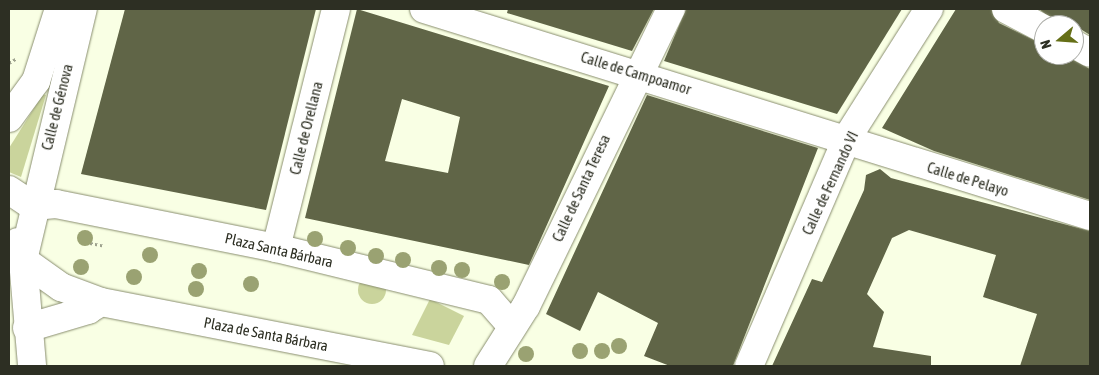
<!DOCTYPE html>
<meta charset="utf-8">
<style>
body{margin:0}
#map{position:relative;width:1099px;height:375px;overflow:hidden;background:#f9ffe4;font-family:"Asap Condensed",sans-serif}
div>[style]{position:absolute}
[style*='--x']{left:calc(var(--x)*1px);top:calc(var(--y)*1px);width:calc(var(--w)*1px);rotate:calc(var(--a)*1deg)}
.green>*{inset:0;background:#cad49c}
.round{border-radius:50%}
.building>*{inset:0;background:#606547}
.path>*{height:3px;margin-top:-1.5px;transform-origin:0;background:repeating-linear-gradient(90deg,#9fa38f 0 2.5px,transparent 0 5px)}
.roads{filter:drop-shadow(0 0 1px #898e6f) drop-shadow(0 0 1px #898e6f)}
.minor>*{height:28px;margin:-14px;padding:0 14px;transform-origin:14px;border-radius:14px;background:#fff}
.major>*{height:28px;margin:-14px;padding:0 14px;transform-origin:14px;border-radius:14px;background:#fff}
.trees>*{width:16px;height:16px;margin:-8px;border-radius:50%;background:#9aa272}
span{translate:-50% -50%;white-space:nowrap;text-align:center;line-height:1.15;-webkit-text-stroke:5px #fff;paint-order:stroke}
.street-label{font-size:15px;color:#2d2f23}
.frame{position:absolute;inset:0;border:10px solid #2d2f23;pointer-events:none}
.north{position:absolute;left:1034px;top:15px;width:50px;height:50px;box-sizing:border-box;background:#fff;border:1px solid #abaca7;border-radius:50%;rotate:252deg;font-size:14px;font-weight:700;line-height:20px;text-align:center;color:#2d2f23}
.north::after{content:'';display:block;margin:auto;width:18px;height:22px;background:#656f17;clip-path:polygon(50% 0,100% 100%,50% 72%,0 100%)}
</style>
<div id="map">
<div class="green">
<div style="clip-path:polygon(43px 94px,46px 95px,21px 177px,9px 172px,9px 148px)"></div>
<div class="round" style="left:358px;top:276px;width:28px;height:28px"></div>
<div style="clip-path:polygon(430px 299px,464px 316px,449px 345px,412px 335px)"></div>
</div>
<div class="building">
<div style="clip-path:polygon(125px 9px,316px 9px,266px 210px,81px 174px)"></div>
<div style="clip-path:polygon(evenodd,357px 9px,609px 86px,529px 265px,305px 218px,357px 9px,402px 99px,460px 117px,448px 173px,385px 161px,402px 99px)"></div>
<div style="clip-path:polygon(508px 9px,654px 9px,632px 51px,507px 13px)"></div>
<div style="clip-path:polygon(686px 9px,902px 9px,837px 114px,664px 61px)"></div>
<div style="clip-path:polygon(956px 9px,991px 9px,999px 23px,1044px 45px,1044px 55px,1064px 55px,1090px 69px,1090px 200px,934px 151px,882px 128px)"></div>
<div style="clip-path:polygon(1039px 9px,1090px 9px,1090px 35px,1074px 25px,1059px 25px)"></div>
<div style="clip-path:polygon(647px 95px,818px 148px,733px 366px,670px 366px,644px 356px,658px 323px,598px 292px,580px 331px,546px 314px)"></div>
<div style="clip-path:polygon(880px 169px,891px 178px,1090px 231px,1090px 366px,1020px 366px,1037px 314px,983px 297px,996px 255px,909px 230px,892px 238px,867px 294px,884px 312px,873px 347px,931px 356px,931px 366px,772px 366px,812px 279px,822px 282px,864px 190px,866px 175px)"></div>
</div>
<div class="path">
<div style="--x:9;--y:63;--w:9;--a:-32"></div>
<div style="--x:90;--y:243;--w:15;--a:11"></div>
</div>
<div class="roads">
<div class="minor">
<div style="--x:424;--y:9;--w:697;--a:17.27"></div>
<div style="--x:1006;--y:9;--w:43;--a:27.8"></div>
<div style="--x:1074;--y:44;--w:18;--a:29"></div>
<div style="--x:33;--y:206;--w:23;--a:-5"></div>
<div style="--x:56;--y:204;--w:224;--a:11.3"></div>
<div style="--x:276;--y:248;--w:219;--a:13.7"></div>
<div style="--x:489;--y:300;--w:35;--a:49"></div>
<div style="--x:276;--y:248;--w:246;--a:-75.9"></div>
<div style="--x:23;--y:260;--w:47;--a:35.4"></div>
<div style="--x:61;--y:287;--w:43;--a:20.6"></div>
<div style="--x:101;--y:302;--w:335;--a:11"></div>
<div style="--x:27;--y:328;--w:64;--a:-16.4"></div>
<div style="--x:88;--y:310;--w:15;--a:-32"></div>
<div style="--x:488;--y:366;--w:71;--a:-57.7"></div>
<div style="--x:526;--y:306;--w:331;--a:-64"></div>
<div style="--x:749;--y:366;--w:248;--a:-66.7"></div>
<div style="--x:847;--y:138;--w:153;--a:-57.6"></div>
</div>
<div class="major">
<div style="--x:9;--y:118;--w:46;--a:-53.9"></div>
<div style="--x:36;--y:81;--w:76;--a:-72.3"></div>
<div style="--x:9;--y:190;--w:29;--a:34"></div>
<div style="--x:18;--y:242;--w:19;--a:74"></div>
<div style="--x:23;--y:260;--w:106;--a:85.1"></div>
<div style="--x:23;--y:260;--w:258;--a:-76.6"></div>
</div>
</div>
<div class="trees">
<div style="left:85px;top:238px"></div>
<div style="left:315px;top:239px"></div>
<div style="left:348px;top:248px"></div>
<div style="left:150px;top:255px"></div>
<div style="left:376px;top:256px"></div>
<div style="left:403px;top:260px"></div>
<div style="left:81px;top:267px"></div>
<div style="left:439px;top:268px"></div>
<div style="left:462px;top:270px"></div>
<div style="left:199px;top:271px"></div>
<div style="left:134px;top:277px"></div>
<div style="left:502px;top:282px"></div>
<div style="left:251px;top:284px"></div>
<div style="left:196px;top:289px"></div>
<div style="left:619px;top:346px"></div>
<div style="left:580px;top:351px"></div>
<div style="left:602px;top:351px"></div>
<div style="left:526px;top:354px"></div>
</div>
<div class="street-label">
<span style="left:636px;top:73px;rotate:17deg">Calle de Campoamor</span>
<span style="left:57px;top:107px;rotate:-76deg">Calle de Génova</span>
<span style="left:306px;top:128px;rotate:-76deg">Calle de Orellana</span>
<span style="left:968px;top:179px;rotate:17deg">Calle de Pelayo</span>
<span style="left:830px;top:183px;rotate:-65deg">Calle de Fernando VI</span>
<span style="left:581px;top:188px;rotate:-65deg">Calle de Santa Teresa</span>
<span style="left:279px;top:250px;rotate:13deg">Plaza Santa Bárbara</span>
<span style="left:266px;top:334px;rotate:11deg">Plaza de Santa Bárbara</span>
</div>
<div class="frame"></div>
<div class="north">N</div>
</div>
